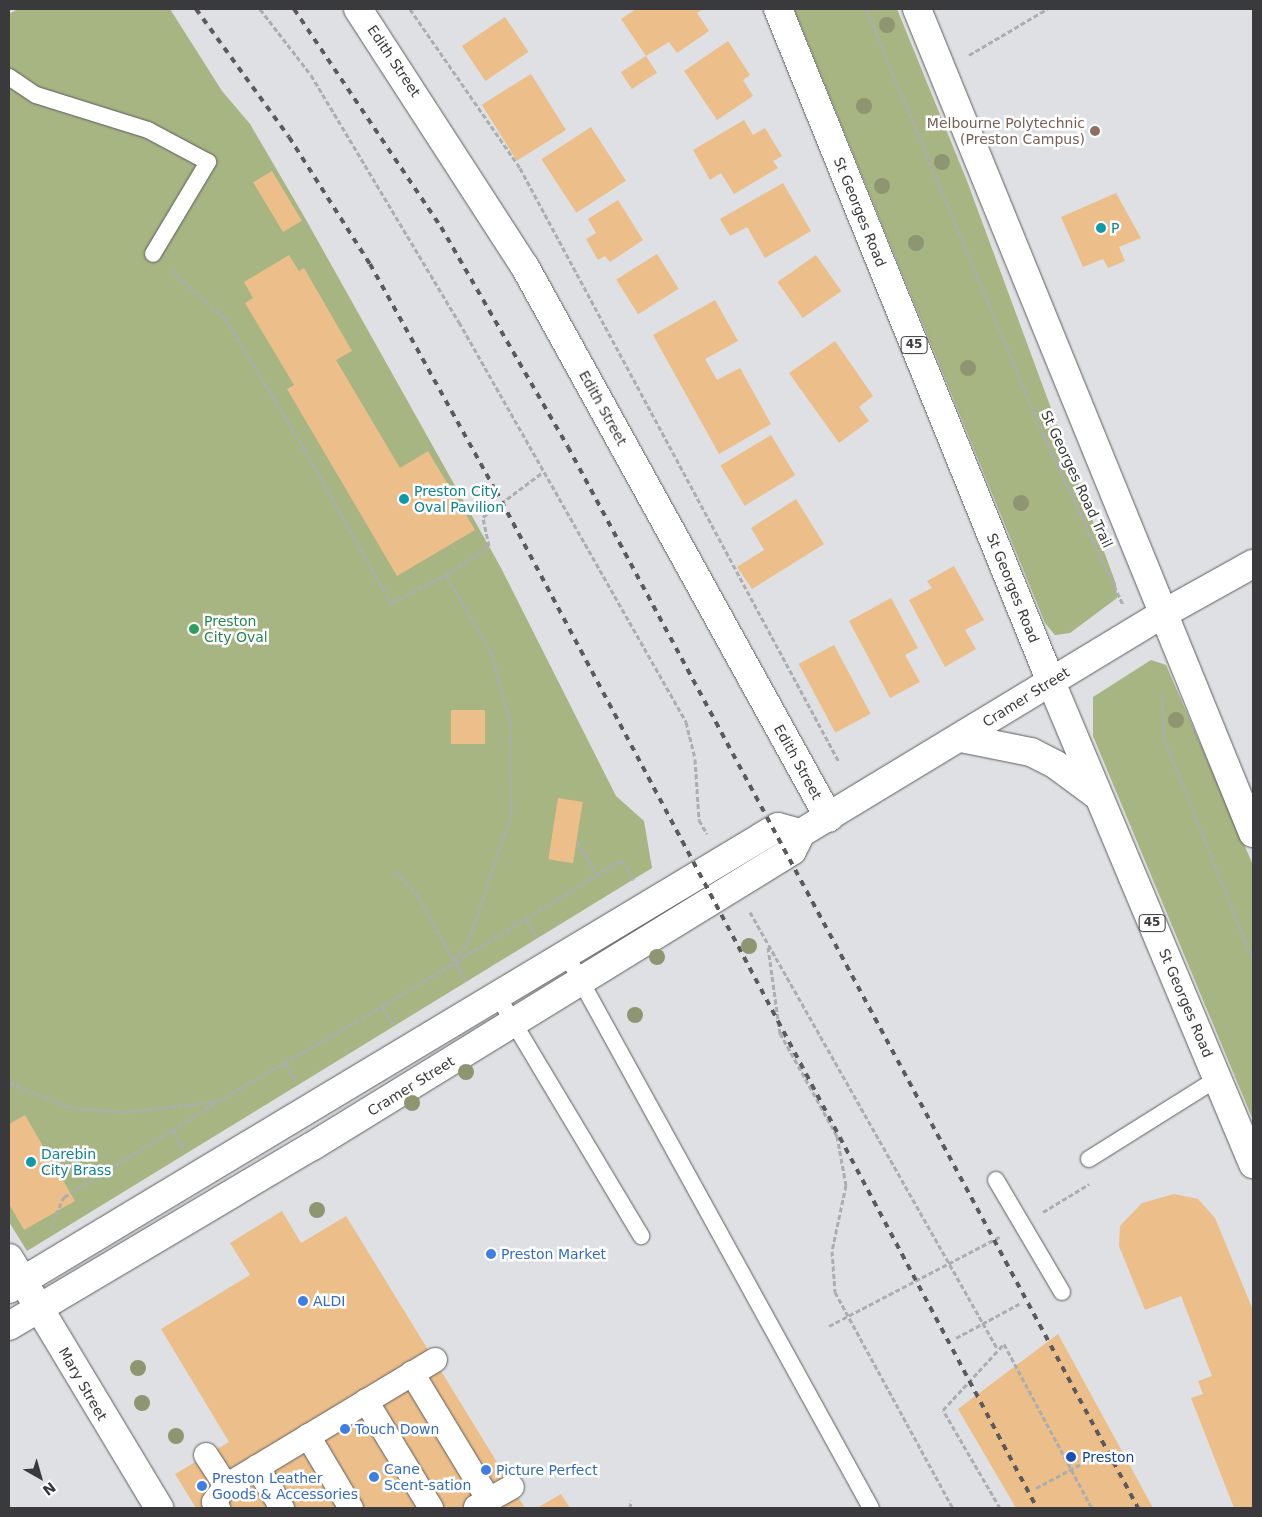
<!DOCTYPE html>
<style>
body{margin:0}
#map{position:relative;width:1262px;height:1517px;overflow:hidden;background:#dee0e3;font-family:"DejaVu Sans",sans-serif}
div>[style]{position:absolute}
[style*='--x']{left:calc(var(--x)*1px);top:calc(var(--y)*1px);width:calc(var(--w)*1px);rotate:calc(var(--a)*1deg)}
.green>*{inset:0;background:#a6b582}
.building>*{inset:0;background:#ecbe89;transform-origin:0 0}
.path>*{height:3px;margin-top:-1.5px;transform-origin:0;background:repeating-linear-gradient(90deg,#abadaf 0 5px,transparent 0 7.5px)}
.roads{filter:drop-shadow(0 0 1px #5b5d5f) drop-shadow(0 0 1px #5b5d5f)}
.service>*{height:16px;margin:-8px;padding:0 8px;transform-origin:8px;border-radius:8px;background:#fff}
.pedestrian>*{height:24px;margin:-12px;padding:0 12px;transform-origin:12px;border-radius:12px;background:#fff}
.minor>*{height:28px;margin:-14px;padding:0 14px;transform-origin:14px;border-radius:14px;background:#fff}
.tertiary>*{height:28px;margin:-14px;padding:0 14px;transform-origin:14px;border-radius:14px;background:#fff}
.primary>*{height:28px;margin:-14px;padding:0 14px;transform-origin:14px;border-radius:14px;background:#fff}
.rail>*{height:4px;margin-top:-2px;transform-origin:0;background:repeating-linear-gradient(90deg,#5a5a5d 0 6px,transparent 0 12px)}
.trees>*{width:16px;height:16px;margin:-8px;border-radius:50%;background:#8d9671}
.dots>*{width:14px;height:14px;translate:-50% -50%;box-sizing:border-box;border:2px solid #fff;border-radius:50%}
span{translate:-50% -50%;white-space:nowrap;text-align:center;line-height:1.15;-webkit-text-stroke:5px #fff;paint-order:stroke}
.shield-label span{padding:1px 4px;background:#fff;border:1px solid;border-radius:4px;-webkit-text-stroke-width:0}
.shield-label{font-size:12px;color:#3a3a3c;font-weight:700}
.street-label{font-size:14px;color:#3a3a3c}
.education-label{font-size:14px;color:#785e54}
.right{translate:-100% -50%;text-align:right}
.culture-label{font-size:14px;color:#0d838f}
.left{translate:0 -50%;text-align:left}
.leisure-label{font-size:14px;color:#27864d}
.shop-label{font-size:14px;color:#366cbe}
.transit-label{font-size:14px;color:#164399}
.frame{position:absolute;inset:0;border:10px solid #3a3a3c;pointer-events:none}
.north{position:absolute;left:15px;top:1452px;width:50px;height:50px;-webkit-text-stroke:4px #fff;paint-order:stroke;rotate:142deg;font-size:14px;font-weight:700;line-height:20px;text-align:center;color:#3a3a3c}
.north::after{content:'';display:block;margin:auto;width:18px;height:22px;background:#3a3a3c;clip-path:polygon(50% 0,100% 100%,50% 72%,0 100%)}
</style>
<div id="map">
<div class="green">
<div style="clip-path:polygon(18px 9px,170px 9px,222px 91px,250px 124px,305px 218px,500px 566px,616px 796px,644px 821px,652px 868px,27px 1251px,9px 1222px,9px 14px)"></div>
<div style="clip-path:polygon(794px 9px,897px 9px,967px 181px,1116px 584px,1117px 598px,1070px 633px,1055px 635px,1045px 623px)"></div>
<div style="clip-path:polygon(1151px 660px,1166px 665px,1253px 865px,1253px 1120px,1093px 736px,1093px 697px)"></div>
</div>
<div class="building">
<div style="clip-path:polygon(636px 9px,703px 9px,697px 13px,709px 31px,677px 53px,669px 42px,646px 56px,621px 19px)"></div>
<div style="left:505px;top:17px;width:42px;height:52px;rotate:56deg"></div>
<div style="clip-path:polygon(728px 41px,750px 75px,743px 80px,753px 96px,717px 120px,684px 71px)"></div>
<div style="left:646px;top:56px;width:20px;height:30px;rotate:57deg"></div>
<div style="left:531px;top:74px;width:66px;height:58px;rotate:58deg"></div>
<div style="clip-path:polygon(744px 120px,753px 135px,765px 128px,782px 156px,773px 161px,778px 168px,734px 194px,721px 173px,710px 180px,693px 150px)"></div>
<div style="left:591px;top:127px;width:64px;height:59px;rotate:57deg"></div>
<div style="left:272px;top:171px;width:58px;height:22px;rotate:59deg"></div>
<div style="clip-path:polygon(783px 183px,811px 231px,765px 258px,747px 227px,730px 236px,720px 219px)"></div>
<div style="clip-path:polygon(1116px 193px,1141px 238px,1119px 247px,1125px 261px,1108px 268px,1103px 259px,1083px 267px,1061px 217px)"></div>
<div style="clip-path:polygon(618px 200px,643px 240px,610px 262px,605px 256px,598px 260px,586px 239px,596px 233px,588px 219px)"></div>
<div style="left:657px;top:254px;width:41px;height:48px;rotate:58deg"></div>
<div style="clip-path:polygon(289px 255px,299px 271px,304px 268px,352px 351px,336px 360px,400px 468px,428px 451px,475px 530px,397px 576px,287px 389px,294px 385px,245px 303px,253px 298px,244px 282px)"></div>
<div style="left:816px;top:255px;width:44px;height:47px;rotate:55deg"></div>
<div style="clip-path:polygon(715px 300px,738px 341px,705px 359px,717px 380px,740px 368px,771px 424px,719px 454px,653px 335px)"></div>
<div style="clip-path:polygon(835px 341px,873px 396px,859px 407px,869px 421px,839px 443px,789px 373px)"></div>
<div style="left:771px;top:435px;width:47px;height:59px;rotate:59deg"></div>
<div style="clip-path:polygon(796px 499px,824px 544px,752px 589px,737px 567px,764px 550px,751px 528px)"></div>
<div style="clip-path:polygon(954px 566px,984px 620px,965px 630px,976px 649px,945px 667px,909px 600px,932px 588px,927px 581px)"></div>
<div style="clip-path:polygon(891px 598px,918px 648px,905px 655px,920px 682px,890px 698px,849px 621px)"></div>
<div style="left:834px;top:645px;width:78px;height:40px;rotate:62deg"></div>
<div style="left:451px;top:710px;width:34px;height:34px"></div>
<div style="left:558px;top:798px;width:25px;height:62px;rotate:9deg"></div>
<div style="clip-path:polygon(25px 1115px,75px 1201px,24px 1230px,9px 1204px,9px 1124px)"></div>
<div style="clip-path:polygon(1174px 1194px,1198px 1199px,1215px 1218px,1253px 1310px,1253px 1508px,1234px 1508px,1191px 1398px,1203px 1394px,1198px 1381px,1212px 1376px,1181px 1296px,1145px 1310px,1119px 1246px,1120px 1226px,1142px 1203px)"></div>
<div style="clip-path:polygon(282px 1211px,301px 1243px,346px 1216px,525px 1508px,196px 1508px,175px 1474px,229px 1442px,161px 1329px,250px 1275px,230px 1243px)"></div>
<div style="clip-path:polygon(1058px 1334px,1153px 1508px,1016px 1508px,958px 1409px)"></div>
<div style="clip-path:polygon(561px 1494px,570px 1508px,537px 1508px)"></div>
</div>
<div class="path">
<div style="--x:260;--y:9;--w:83;--a:52.3"></div>
<div style="--x:311;--y:75;--w:288;--a:59.1"></div>
<div style="--x:459;--y:322;--w:460;--a:60.4"></div>
<div style="--x:686;--y:722;--w:38;--a:76"></div>
<div style="--x:695;--y:759;--w:61;--a:86.2"></div>
<div style="--x:699;--y:820;--w:16;--a:60"></div>
<div style="--x:410;--y:9;--w:193;--a:55.3"></div>
<div style="--x:520;--y:168;--w:674;--a:61.76"></div>
<div style="--x:866;--y:9;--w:463;--a:67.4"></div>
<div style="--x:1044;--y:436;--w:187;--a:64.9"></div>
<div style="--x:969;--y:55;--w:91;--a:-30.5"></div>
<div style="--x:171;--y:270;--w:72;--a:41.6"></div>
<div style="--x:225;--y:318;--w:154;--a:58.8"></div>
<div style="--x:305;--y:450;--w:176;--a:60.7"></div>
<div style="--x:391;--y:603;--w:62;--a:-27"></div>
<div style="--x:1162;--y:694;--w:44;--a:87.4"></div>
<div style="--x:1164;--y:738;--w:239;--a:68.2"></div>
<div style="--x:577;--y:841;--w:39;--a:60"></div>
<div style="--x:395;--y:871;--w:34;--a:47"></div>
<div style="--x:418;--y:896;--w:74;--a:61"></div>
<div style="--x:750;--y:912;--w:501;--a:60.47"></div>
<div style="--x:526;--y:919;--w:21;--a:59"></div>
<div style="--x:768;--y:947;--w:87;--a:82.1"></div>
<div style="--x:780;--y:1033;--w:118;--a:61"></div>
<div style="--x:837;--y:1136;--w:50;--a:79.6"></div>
<div style="--x:846;--y:1185;--w:67;--a:102"></div>
<div style="--x:832;--y:1251;--w:41;--a:85.8"></div>
<div style="--x:835;--y:1292;--w:246;--a:61.4"></div>
<div style="--x:466;--y:981;--w:23;--a:-121"></div>
<div style="--x:454;--y:961;--w:23;--a:-52"></div>
<div style="--x:468;--y:943;--w:135;--a:-71.4"></div>
<div style="--x:511;--y:815;--w:93;--a:-90.6"></div>
<div style="--x:510;--y:722;--w:73;--a:-105.2"></div>
<div style="--x:491;--y:652;--w:89;--a:-120.3"></div>
<div style="--x:446;--y:575;--w:52;--a:-34"></div>
<div style="--x:489;--y:546;--w:30;--a:-102"></div>
<div style="--x:483;--y:517;--w:75;--a:-36.9"></div>
<div style="--x:382;--y:1007;--w:20;--a:57"></div>
<div style="--x:285;--y:1063;--w:22;--a:60"></div>
<div style="--x:9;--y:1083;--w:68;--a:21.6"></div>
<div style="--x:72;--y:1108;--w:54;--a:4.2"></div>
<div style="--x:126;--y:1112;--w:93;--a:-6.8"></div>
<div style="--x:218;--y:1101;--w:193;--a:-29.9"></div>
<div style="--x:385;--y:1005;--w:278;--a:-31.5"></div>
<div style="--x:622;--y:860;--w:23;--a:59"></div>
<div style="--x:173;--y:1130;--w:22;--a:60"></div>
<div style="--x:1043;--y:1212;--w:54;--a:-31.3"></div>
<div style="--x:50;--y:1228;--w:34;--a:-66"></div>
<div style="--x:64;--y:1197;--w:180;--a:-31.8"></div>
<div style="--x:829;--y:1326;--w:194;--a:-27.6"></div>
<div style="--x:956;--y:1338;--w:72;--a:-28.4"></div>
<div style="--x:1036;--y:1488;--w:72;--a:-28"></div>
<div style="--x:630;--y:1508;--w:8;--a:-83"></div>
<div style="--x:1000;--y:1508;--w:113;--a:-120.2"></div>
<div style="--x:943;--y:1410;--w:90;--a:-47.3"></div>
<div style="--x:1004;--y:1344;--w:186;--a:61.8"></div>
</div>
<div class="roads">
<div class="service">
<div style="--x:9;--y:77;--w:32;--a:34"></div>
<div style="--x:36;--y:95;--w:117;--a:17.4"></div>
<div style="--x:148;--y:130;--w:68;--a:28.1"></div>
<div style="--x:208;--y:162;--w:107;--a:120.9"></div>
<div style="--x:566;--y:954;--w:632;--a:61.17"></div>
<div style="--x:497;--y:995;--w:281;--a:59.1"></div>
<div style="--x:1089;--y:1159;--w:152;--a:-32.1"></div>
<div style="--x:996;--y:1180;--w:130;--a:59.5"></div>
</div>
<div class="pedestrian">
<div style="--x:412;--y:1373;--w:149;--a:58.8"></div>
<div style="--x:366;--y:1401;--w:125;--a:58.7"></div>
<div style="--x:308;--y:1436;--w:84;--a:59.2"></div>
<div style="--x:206;--y:1455;--w:37;--a:57"></div>
<div style="--x:226;--y:1486;--w:244;--a:-31.1"></div>
<div style="--x:257;--y:1467;--w:48;--a:58.6"></div>
<div style="--x:476;--y:1507;--w:41;--a:-29.1"></div>
<div style="--x:218;--y:1508;--w:7;--a:-124"></div>
<div style="--x:214;--y:1502;--w:20;--a:-53"></div>
</div>
<div class="minor">
<div style="--x:358;--y:9;--w:307;--a:57.1"></div>
<div style="--x:525;--y:267;--w:629;--a:61.11"></div>
<div style="--x:9;--y:1258;--w:292;--a:59"></div>
</div>
<div class="tertiary">
<div style="--x:9;--y:1289;--w:897;--a:-31"></div>
<div style="--x:778;--y:827;--w:24;--a:15"></div>
<div style="--x:9;--y:1326;--w:351;--a:-30.7"></div>
<div style="--x:311;--y:1147;--w:565;--a:-31.61"></div>
<div style="--x:792;--y:851;--w:20;--a:-63"></div>
<div style="--x:801;--y:833;--w:423;--a:-31.2"></div>
<div style="--x:1163;--y:614;--w:103;--a:-29.1"></div>
</div>
<div class="primary">
<div style="--x:778;--y:9;--w:726;--a:67.92"></div>
<div style="--x:1051;--y:682;--w:523;--a:67.26"></div>
<div style="--x:917;--y:9;--w:890;--a:67.82"></div>
<div style="--x:961;--y:738;--w:71;--a:11.3"></div>
<div style="--x:1031;--y:752;--w:28;--a:27"></div>
<div style="--x:1056;--y:765;--w:52;--a:36.4"></div>
</div>
</div>
<div class="rail">
<div style="--x:196;--y:9;--w:158;--a:54"></div>
<div style="--x:289;--y:137;--w:151;--a:57.5"></div>
<div style="--x:370;--y:264;--w:260;--a:61"></div>
<div style="--x:496;--y:491;--w:1152;--a:61.99"></div>
<div style="--x:294;--y:9;--w:263;--a:56"></div>
<div style="--x:441;--y:227;--w:254;--a:60"></div>
<div style="--x:568;--y:447;--w:1204;--a:61.75"></div>
</div>
<div class="trees">
<div style="left:887px;top:25px"></div>
<div style="left:864px;top:106px"></div>
<div style="left:942px;top:162px"></div>
<div style="left:882px;top:186px"></div>
<div style="left:916px;top:243px"></div>
<div style="left:968px;top:368px"></div>
<div style="left:1021px;top:503px"></div>
<div style="left:1176px;top:720px"></div>
<div style="left:749px;top:946px"></div>
<div style="left:657px;top:957px"></div>
<div style="left:635px;top:1015px"></div>
<div style="left:466px;top:1072px"></div>
<div style="left:412px;top:1103px"></div>
<div style="left:317px;top:1210px"></div>
<div style="left:138px;top:1368px"></div>
<div style="left:142px;top:1403px"></div>
<div style="left:176px;top:1436px"></div>
</div>
<div class="dots">
<div style="left:1095px;top:131px;background:#8d6e63"></div>
<div style="left:1101px;top:228px;background:#0f9aa8"></div>
<div style="left:404px;top:499px;background:#0f9aa8"></div>
<div style="left:194px;top:629px;background:#2e9e5b"></div>
<div style="left:31px;top:1162px;background:#0f9aa8"></div>
<div style="left:491px;top:1254px;background:#3f7fe0"></div>
<div style="left:303px;top:1301px;background:#3f7fe0"></div>
<div style="left:345px;top:1429px;background:#3f7fe0"></div>
<div style="left:1071px;top:1457px;background:#1a4fb4"></div>
<div style="left:486px;top:1470px;background:#3f7fe0"></div>
<div style="left:374px;top:1477px;background:#3f7fe0"></div>
<div style="left:202px;top:1486px;background:#3f7fe0"></div>
</div>
<div class="shield-label">
<span style="left:914px;top:345px">45</span>
<span style="left:1152px;top:923px">45</span>
</div>
<div class="street-label">
<span style="left:394px;top:61px;rotate:56deg">Edith Street</span>
<span style="left:860px;top:212px;rotate:68deg">St Georges Road</span>
<span style="left:603px;top:408px;rotate:61deg">Edith Street</span>
<span style="left:1077px;top:479px;rotate:65deg">St Georges Road Trail</span>
<span style="left:1013px;top:588px;rotate:68deg">St Georges Road</span>
<span style="left:1026px;top:697px;rotate:-32deg">Cramer Street</span>
<span style="left:798px;top:762px;rotate:61deg">Edith Street</span>
<span style="left:1186px;top:1003px;rotate:67deg">St Georges Road</span>
<span style="left:411px;top:1086px;rotate:-32deg">Cramer Street</span>
<span style="left:83px;top:1384px;rotate:60deg">Mary Street</span>
</div>
<div class="education-label">
<span class="right" style="left:1085px;top:131px">Melbourne Polytechnic<br>(Preston Campus)</span>
</div>
<div class="culture-label">
<span class="left" style="left:1111px;top:228px">P</span>
<span class="left" style="left:414px;top:499px">Preston City<br>Oval Pavilion</span>
<span class="left" style="left:41px;top:1162px">Darebin<br>City Brass</span>
</div>
<div class="leisure-label">
<span class="left" style="left:204px;top:629px">Preston<br>City Oval</span>
</div>
<div class="shop-label">
<span class="left" style="left:501px;top:1254px">Preston Market</span>
<span class="left" style="left:313px;top:1301px">ALDI</span>
<span class="left" style="left:355px;top:1429px">Touch Down</span>
<span class="left" style="left:384px;top:1477px">Cane<br>Scent-sation</span>
<span class="left" style="left:496px;top:1470px">Picture Perfect</span>
<span class="left" style="left:212px;top:1486px">Preston Leather<br>Goods &amp; Accessories</span>
</div>
<div class="transit-label">
<span class="left" style="left:1082px;top:1457px">Preston</span>
</div>
<div class="frame"></div>
<div class="north">N</div>
</div>
